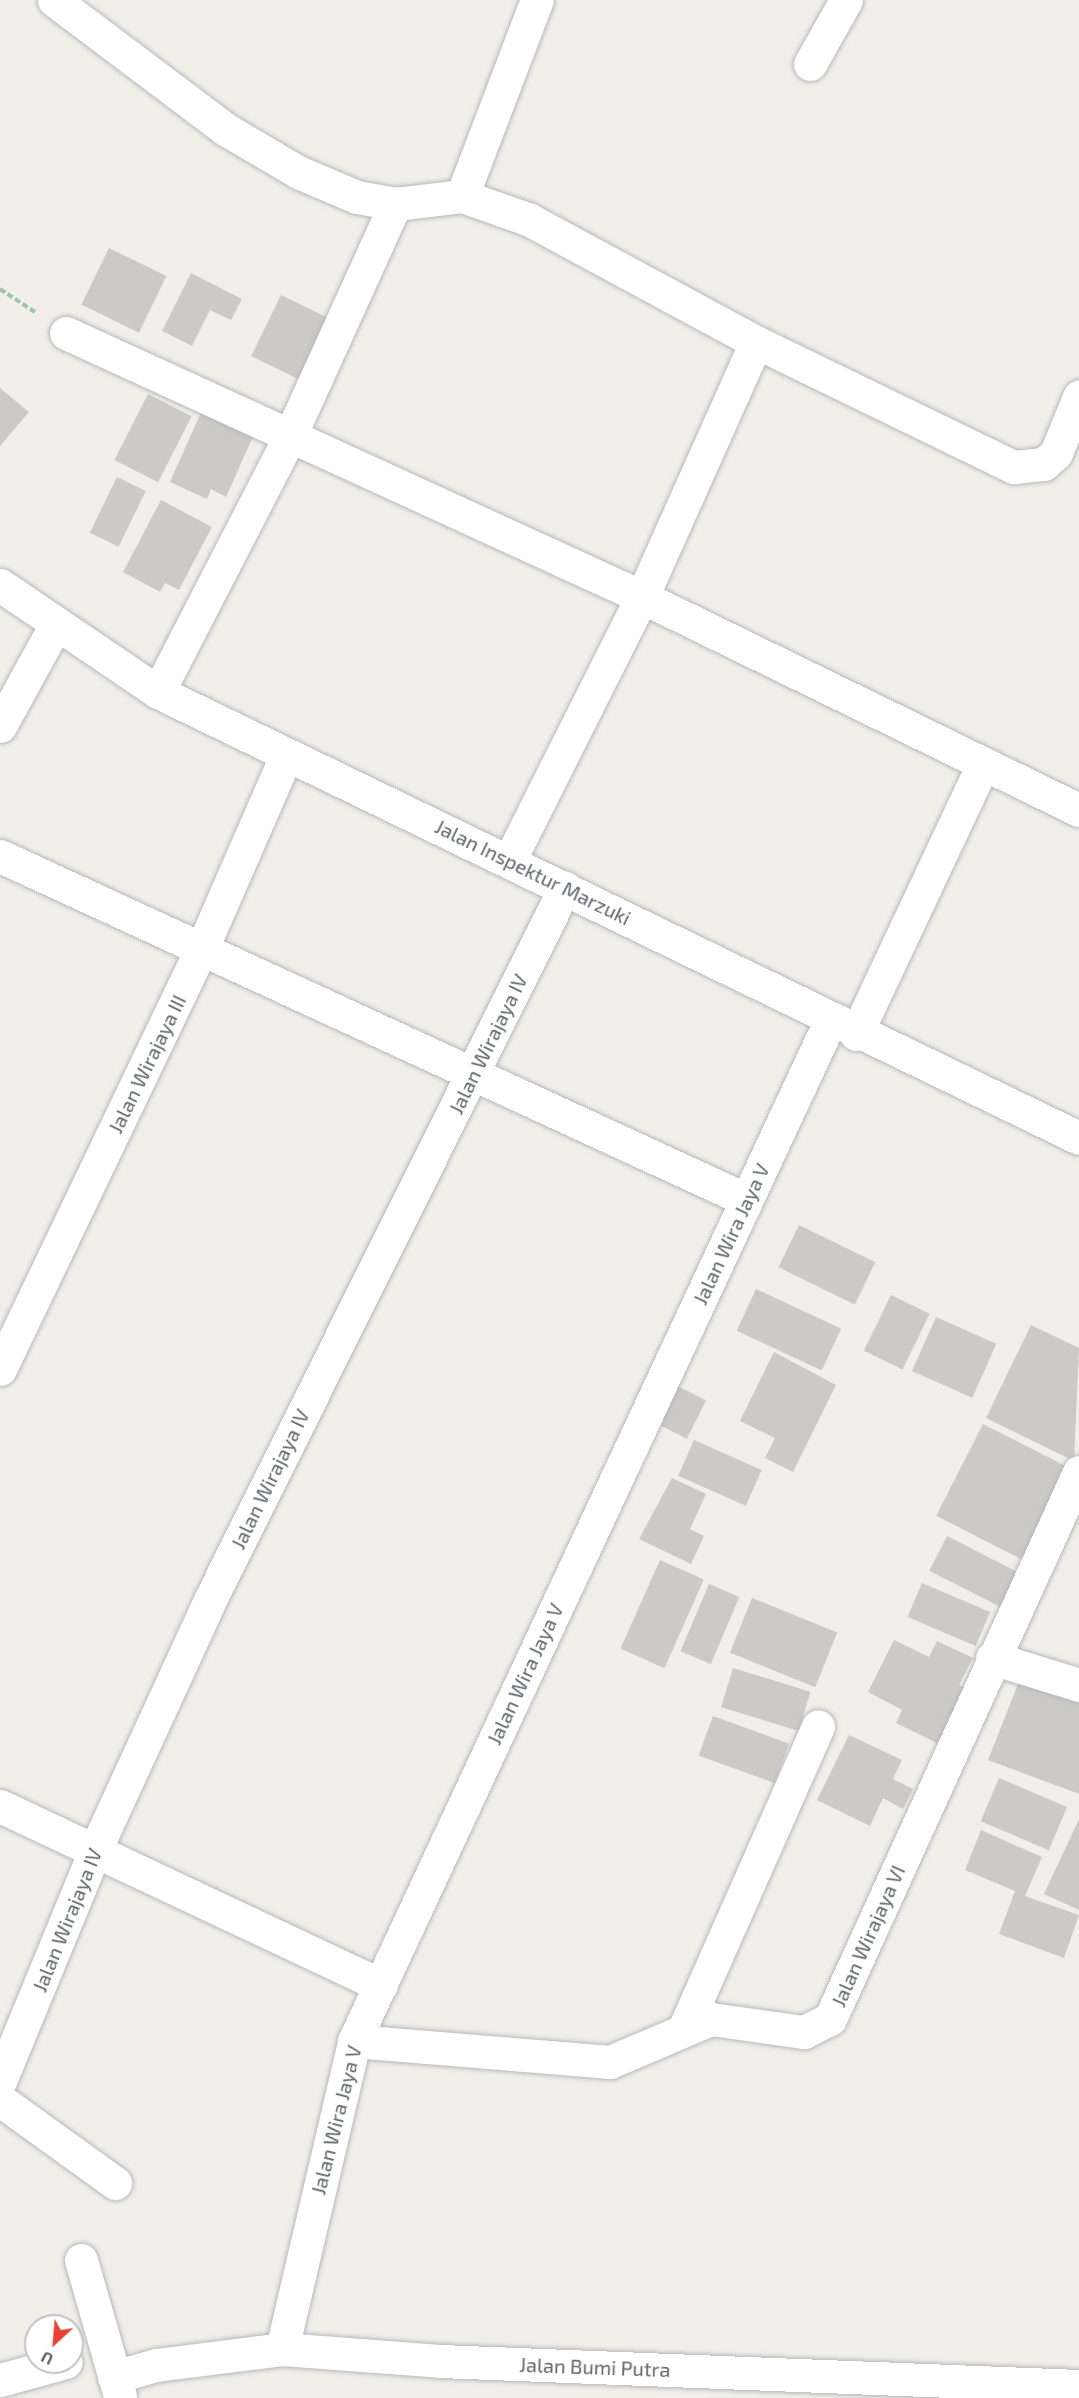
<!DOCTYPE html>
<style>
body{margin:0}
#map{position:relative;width:1079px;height:2398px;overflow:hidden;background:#f1efe8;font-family:"Exo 2",sans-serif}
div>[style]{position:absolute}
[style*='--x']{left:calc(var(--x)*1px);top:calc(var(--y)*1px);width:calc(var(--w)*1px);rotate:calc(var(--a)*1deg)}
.building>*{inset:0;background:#cccac5;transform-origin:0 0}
.path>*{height:4px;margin-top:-2px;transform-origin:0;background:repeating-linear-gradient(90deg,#9cc7a9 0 6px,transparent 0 9px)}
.roads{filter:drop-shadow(0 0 2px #b5b8bc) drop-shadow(0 0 2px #b5b8bc)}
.street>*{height:33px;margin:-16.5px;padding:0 16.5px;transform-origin:16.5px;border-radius:16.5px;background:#fff}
.secondary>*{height:33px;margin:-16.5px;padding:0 16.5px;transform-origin:16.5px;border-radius:16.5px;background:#fff}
span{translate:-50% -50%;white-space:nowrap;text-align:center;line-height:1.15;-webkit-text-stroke:5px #fff;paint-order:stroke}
.street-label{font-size:20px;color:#5f6368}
.north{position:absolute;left:24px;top:2314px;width:60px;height:60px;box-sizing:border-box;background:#fff;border:2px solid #bfc1c3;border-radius:50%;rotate:206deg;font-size:16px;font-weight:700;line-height:24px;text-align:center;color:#5f6368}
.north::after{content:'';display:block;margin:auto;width:21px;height:27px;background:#ea4335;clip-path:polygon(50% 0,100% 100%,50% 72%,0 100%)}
</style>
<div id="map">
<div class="building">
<div style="left:109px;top:248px;width:64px;height:63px;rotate:26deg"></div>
<div style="clip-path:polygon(191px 273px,242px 299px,231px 320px,210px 310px,192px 346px,162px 331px)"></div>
<div style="left:281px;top:295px;width:52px;height:68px;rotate:26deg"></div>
<div style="clip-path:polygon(0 388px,29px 412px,0 446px)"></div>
<div style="left:148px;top:394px;width:49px;height:74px;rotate:27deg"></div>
<div style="clip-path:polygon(203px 408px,255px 432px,226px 497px,211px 489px,207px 499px,170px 482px)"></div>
<div style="left:117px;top:477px;width:32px;height:62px;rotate:26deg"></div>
<div style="clip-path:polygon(161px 500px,212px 527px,179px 590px,165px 583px,160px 592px,123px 572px)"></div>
<div style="left:799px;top:1225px;width:85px;height:47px;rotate:26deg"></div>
<div style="left:756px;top:1289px;width:94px;height:46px;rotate:25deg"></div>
<div style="left:891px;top:1295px;width:43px;height:62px;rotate:26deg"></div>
<div style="left:936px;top:1317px;width:66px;height:59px;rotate:24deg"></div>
<div style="clip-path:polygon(1031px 1325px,1079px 1348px,1074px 1461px,986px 1418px)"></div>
<div style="clip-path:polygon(774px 1352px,836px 1385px,793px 1472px,765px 1458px,775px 1438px,740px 1421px)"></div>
<div style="left:676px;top:1385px;width:34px;height:43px;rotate:27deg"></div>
<div style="left:983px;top:1424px;width:102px;height:103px;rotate:27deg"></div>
<div style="left:694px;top:1440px;width:74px;height:39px;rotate:24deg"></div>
<div style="clip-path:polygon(672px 1478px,706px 1494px,690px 1529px,704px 1536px,691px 1564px,639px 1539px)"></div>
<div style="left:947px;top:1536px;width:82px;height:39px;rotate:27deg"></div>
<div style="left:660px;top:1560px;width:48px;height:97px;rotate:24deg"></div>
<div style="left:922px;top:1583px;width:74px;height:37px;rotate:23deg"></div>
<div style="left:709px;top:1584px;width:33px;height:73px;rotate:23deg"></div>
<div style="left:752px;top:1598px;width:92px;height:59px;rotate:22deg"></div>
<div style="clip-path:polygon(894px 1640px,929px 1657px,937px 1641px,973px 1658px,959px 1685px,966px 1689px,939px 1744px,896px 1723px,902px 1710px,868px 1692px)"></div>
<div style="left:733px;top:1668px;width:81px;height:41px;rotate:17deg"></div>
<div style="clip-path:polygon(1020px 1679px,1079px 1702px,1079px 1794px,988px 1760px)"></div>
<div style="left:713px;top:1716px;width:81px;height:42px;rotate:20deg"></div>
<div style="clip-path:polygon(849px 1735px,902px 1760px,893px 1779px,913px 1789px,903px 1809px,883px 1798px,870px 1826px,817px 1800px)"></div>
<div style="left:999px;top:1778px;width:74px;height:47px;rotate:23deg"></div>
<div style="clip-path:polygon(1079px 1819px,1079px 1910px,1044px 1894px)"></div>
<div style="clip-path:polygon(981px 1830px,1042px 1857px,1025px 1896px,1079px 1915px,1064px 1958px,999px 1934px,1015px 1891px,965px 1870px)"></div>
</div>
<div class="path">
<div style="--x:0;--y:289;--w:42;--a:33.3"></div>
</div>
<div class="roads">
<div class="street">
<div style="--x:54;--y:0;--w:214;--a:37"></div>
<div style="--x:225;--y:129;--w:85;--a:30.5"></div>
<div style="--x:298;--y:172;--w:64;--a:23"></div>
<div style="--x:357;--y:197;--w:39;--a:10"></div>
<div style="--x:395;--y:204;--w:67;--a:-6.8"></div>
<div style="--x:462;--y:196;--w:72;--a:19.4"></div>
<div style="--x:530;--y:220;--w:257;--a:28.4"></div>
<div style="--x:756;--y:342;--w:287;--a:25.9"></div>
<div style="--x:1014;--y:467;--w:30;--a:-6"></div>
<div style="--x:1044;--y:464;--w:16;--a:-43"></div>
<div style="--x:1056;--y:453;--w:61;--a:-67.7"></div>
<div style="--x:810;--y:64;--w:73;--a:-60.6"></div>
<div style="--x:462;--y:196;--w:210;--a:-69.1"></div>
<div style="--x:66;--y:333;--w:634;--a:24.62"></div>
<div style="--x:642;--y:597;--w:486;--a:26"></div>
<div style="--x:158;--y:692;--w:288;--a:-62.7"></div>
<div style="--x:290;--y:436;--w:255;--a:-65.6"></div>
<div style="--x:0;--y:726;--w:114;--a:-61.2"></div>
<div style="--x:0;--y:856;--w:822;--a:24.73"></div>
<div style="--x:510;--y:859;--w:293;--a:-63.3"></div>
<div style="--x:642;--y:597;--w:279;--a:-65.9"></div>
<div style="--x:856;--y:1034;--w:296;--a:-64.8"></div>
<div style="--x:0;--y:1369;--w:469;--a:-64.4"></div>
<div style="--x:203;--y:946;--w:207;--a:-66.4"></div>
<div style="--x:992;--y:1658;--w:91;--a:17.2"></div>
<div style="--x:0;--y:1806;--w:421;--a:25.2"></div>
<div style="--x:684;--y:2029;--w:331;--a:-66.1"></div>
<div style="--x:354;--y:2041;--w:257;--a:4.7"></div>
<div style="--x:610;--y:2062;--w:110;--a:-23.1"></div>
<div style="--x:711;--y:2019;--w:94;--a:8"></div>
<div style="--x:804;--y:2032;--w:29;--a:-27"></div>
<div style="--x:830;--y:2019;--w:601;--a:-65.52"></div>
<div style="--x:0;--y:2081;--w:252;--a:-67.6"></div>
<div style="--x:96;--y:1848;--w:273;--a:-65.3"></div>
<div style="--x:210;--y:1600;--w:796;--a:-63.53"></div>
<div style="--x:0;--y:2100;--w:142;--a:35.8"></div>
<div style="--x:81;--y:2260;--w:141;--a:74"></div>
<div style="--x:282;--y:2349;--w:316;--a:-76.8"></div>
<div style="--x:354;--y:2041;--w:1126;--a:-64.98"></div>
<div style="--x:114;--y:2377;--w:44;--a:-15.9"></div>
<div style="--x:156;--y:2365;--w:127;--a:-7.2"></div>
<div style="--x:282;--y:2349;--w:158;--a:4.3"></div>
<div style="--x:440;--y:2361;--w:639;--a:2.24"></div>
<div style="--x:0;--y:2380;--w:68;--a:-15.3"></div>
</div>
<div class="secondary">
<div style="--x:0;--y:585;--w:191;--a:34.1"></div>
<div style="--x:158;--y:692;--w:1023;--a:25.84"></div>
</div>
</div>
<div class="street-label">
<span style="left:533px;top:872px;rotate:26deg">Jalan Inspektur Marzuki</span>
<span style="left:488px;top:1044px;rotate:-64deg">Jalan Wirajaya IV</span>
<span style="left:147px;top:1064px;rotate:-64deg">Jalan Wirajaya III</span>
<span style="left:731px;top:1234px;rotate:-65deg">Jalan Wira Jaya V</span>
<span style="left:270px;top:1479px;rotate:-64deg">Jalan Wirajaya IV</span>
<span style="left:525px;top:1674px;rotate:-65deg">Jalan Wira Jaya V</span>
<span style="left:67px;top:1920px;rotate:-68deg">Jalan Wirajaya IV</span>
<span style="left:868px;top:1936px;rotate:-66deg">Jalan Wirajaya VI</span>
<span style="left:336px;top:2120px;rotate:-76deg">Jalan Wira Jaya V</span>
<span style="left:595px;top:2367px;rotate:2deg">Jalan Bumi Putra</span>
</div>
<div class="north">U</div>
</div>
